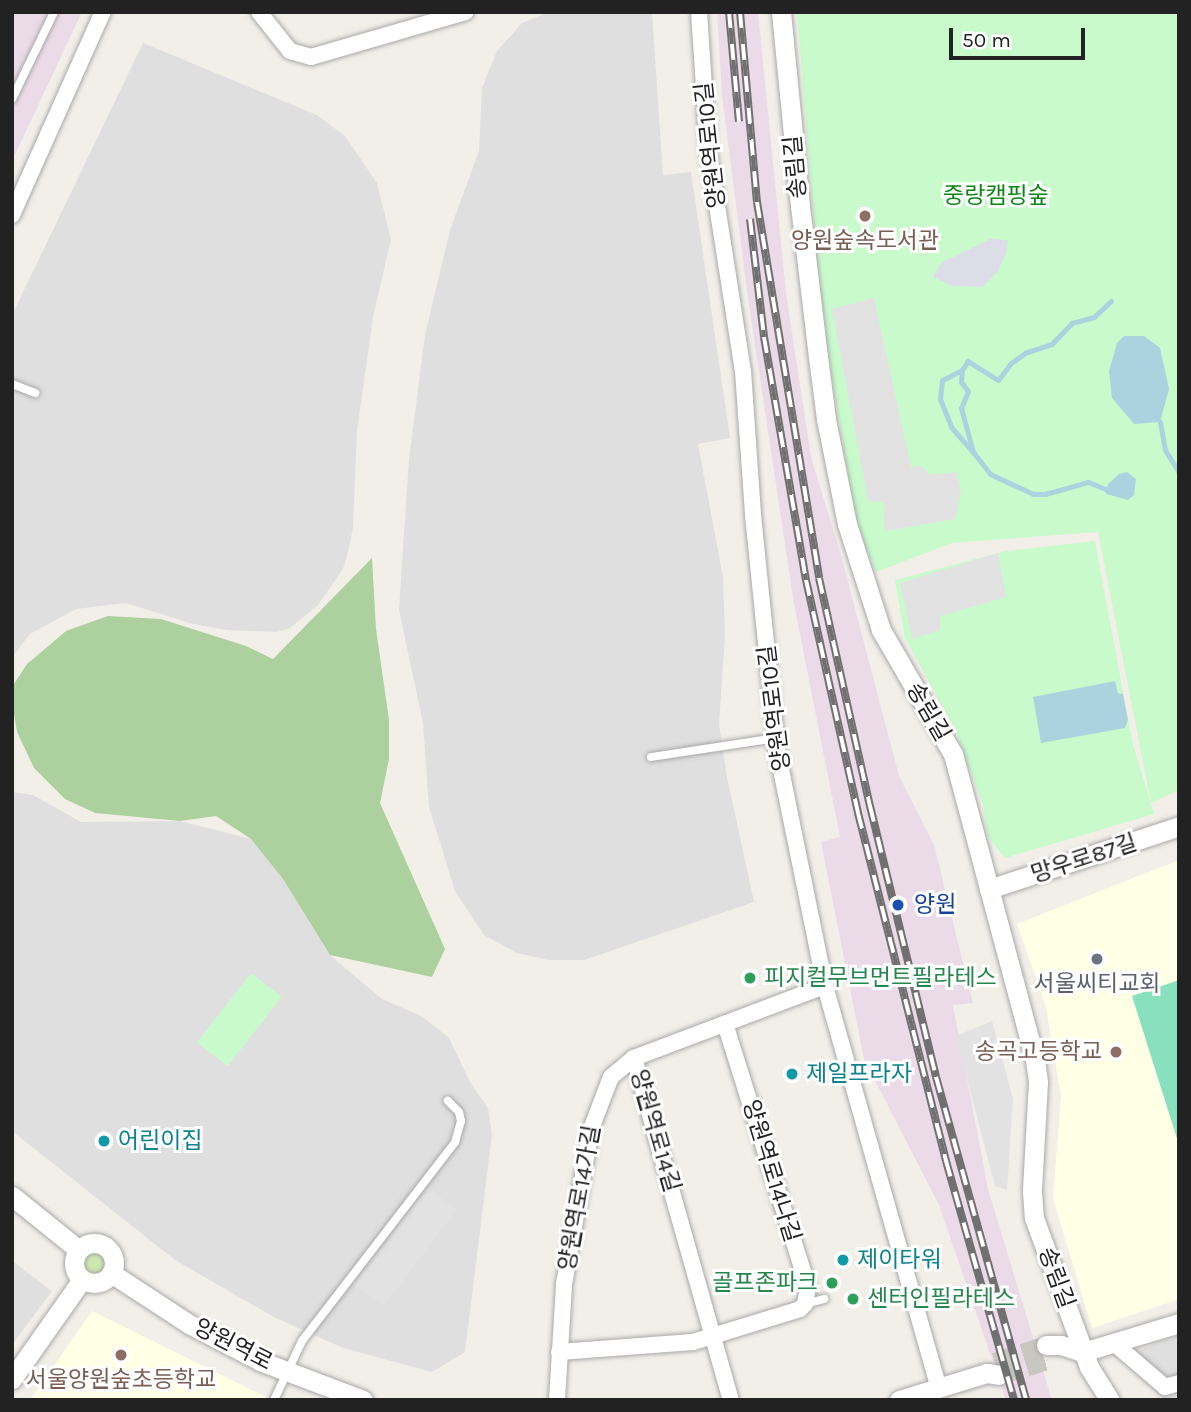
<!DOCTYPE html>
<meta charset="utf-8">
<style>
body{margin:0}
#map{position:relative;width:1191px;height:1412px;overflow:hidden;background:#f2efe9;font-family:Karla,"Noto Sans KR",sans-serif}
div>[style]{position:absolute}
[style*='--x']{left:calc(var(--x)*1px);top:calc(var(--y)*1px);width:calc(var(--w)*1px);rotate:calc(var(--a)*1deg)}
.residential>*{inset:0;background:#e0dfdf}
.industrial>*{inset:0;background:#ebdbe8}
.education>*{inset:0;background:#ffffe5}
.grass>*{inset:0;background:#cdebb0}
.round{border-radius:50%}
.forest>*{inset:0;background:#add19e}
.park>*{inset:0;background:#c8facc;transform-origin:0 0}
.pitch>*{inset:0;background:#88e0be}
.parking>*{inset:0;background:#e2e2e2;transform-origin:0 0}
.plaza>*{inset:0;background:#dddde8}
.water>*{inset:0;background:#aad3df}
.stream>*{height:5px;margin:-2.5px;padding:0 2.5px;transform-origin:2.5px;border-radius:2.5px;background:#aad3df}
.tertiary-tunnel>*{height:19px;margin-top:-9.5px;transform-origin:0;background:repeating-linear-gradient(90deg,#c8c6c1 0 19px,transparent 0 29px)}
.roads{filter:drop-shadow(0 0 2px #a9a9a9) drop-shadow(0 0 2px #a9a9a9)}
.service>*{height:8px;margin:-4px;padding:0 4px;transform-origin:4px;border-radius:4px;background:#fff}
.minor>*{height:16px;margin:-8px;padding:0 8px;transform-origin:8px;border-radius:8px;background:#fff}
.tertiary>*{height:19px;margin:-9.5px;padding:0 9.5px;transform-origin:9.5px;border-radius:9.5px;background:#fff}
.tertiary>.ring{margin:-9.5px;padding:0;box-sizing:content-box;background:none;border:19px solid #fff;border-radius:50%}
.rail>*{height:8px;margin-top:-4px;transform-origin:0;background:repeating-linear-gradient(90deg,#fff 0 16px,#707070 0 32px);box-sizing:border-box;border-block:2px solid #707070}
.dots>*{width:19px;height:19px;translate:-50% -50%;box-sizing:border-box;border:4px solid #fff;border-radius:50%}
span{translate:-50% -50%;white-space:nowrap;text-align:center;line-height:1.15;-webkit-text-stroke:6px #fff;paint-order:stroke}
.street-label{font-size:23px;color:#222}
.park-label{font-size:23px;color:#0c8416}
.education-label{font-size:23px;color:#785e54}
.right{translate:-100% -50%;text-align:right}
.transit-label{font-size:23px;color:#164399}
.left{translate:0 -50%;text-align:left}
.leisure-label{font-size:23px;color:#27864d}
.worship-label{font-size:23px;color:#5b616d}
.culture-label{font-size:23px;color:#0d838f}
.frame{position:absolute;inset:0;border:14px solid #222;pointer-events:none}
.scale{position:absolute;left:949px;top:28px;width:136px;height:32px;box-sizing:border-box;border:4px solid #222;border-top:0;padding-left:9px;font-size:21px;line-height:24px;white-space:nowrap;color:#222;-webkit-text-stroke:5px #fff;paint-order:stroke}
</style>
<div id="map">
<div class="residential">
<div style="clip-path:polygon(549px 12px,652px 12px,663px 175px,691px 172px,730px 438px,698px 444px,723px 577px,725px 634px,719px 724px,727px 777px,754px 902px,584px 960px,548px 960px,517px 953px,484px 935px,455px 891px,429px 807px,423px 723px,399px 610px,409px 459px,425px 335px,450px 230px,479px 151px,482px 88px,497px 51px,522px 23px)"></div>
<div style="clip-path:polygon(143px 43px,317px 115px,345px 136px,377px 183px,391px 239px,373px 317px,357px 431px,353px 527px,349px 548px,343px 569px,318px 605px,290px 628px,277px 632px,227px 630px,193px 624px,126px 603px,76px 609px,30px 634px,12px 657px,12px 315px)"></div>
<div style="clip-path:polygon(12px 792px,33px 795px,81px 822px,180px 821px,251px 839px,283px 879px,330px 955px,382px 999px,423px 1017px,449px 1038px,470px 1082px,488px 1108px,492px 1134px,465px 1352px,432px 1372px,343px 1348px,274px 1317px,175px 1260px,12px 1131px)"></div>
<div style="clip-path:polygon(12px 1261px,52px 1291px,12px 1345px)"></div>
<div style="clip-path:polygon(1179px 1335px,1179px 1400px,1164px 1400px,1120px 1357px)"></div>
</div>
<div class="industrial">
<div style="clip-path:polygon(12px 12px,82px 12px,12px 161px)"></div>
<div style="clip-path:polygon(717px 12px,758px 12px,786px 293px,811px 457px,842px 559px,899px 776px,934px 845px,973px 1003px,953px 1005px,988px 1189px,1052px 1400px,1006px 1400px,939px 1205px,864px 1059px,821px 842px,840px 837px,794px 604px,748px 298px,722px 96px)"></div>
</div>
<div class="education">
<div style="clip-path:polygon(1179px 860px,1179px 1299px,1092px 1328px,1053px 1198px,1061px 1097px,1046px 1007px,1017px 924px)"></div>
<div style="clip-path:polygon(92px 1311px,272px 1400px,30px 1400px)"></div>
</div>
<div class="grass">
<div class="round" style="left:81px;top:1249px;width:26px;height:26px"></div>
</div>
<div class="forest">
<div style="clip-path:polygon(372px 558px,376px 629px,389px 720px,389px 759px,380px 803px,445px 949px,432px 977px,330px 955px,283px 879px,251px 839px,216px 816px,180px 821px,95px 813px,65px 799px,34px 768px,17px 732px,12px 702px,12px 687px,27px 664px,66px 631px,108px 616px,161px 619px,246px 646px,273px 659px)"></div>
</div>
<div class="park">
<div style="clip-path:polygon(797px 12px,1179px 12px,1179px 790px,1151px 803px,1098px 532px,952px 543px,876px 572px,856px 524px,821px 309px)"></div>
<div style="clip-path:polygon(1095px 541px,1132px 741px,1154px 814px,1005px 858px,988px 837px,983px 805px,956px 731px,905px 638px,895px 580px,1006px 551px)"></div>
<div style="left:251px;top:973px;width:39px;height:88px;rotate:38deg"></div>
</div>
<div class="pitch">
<div style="clip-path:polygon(1179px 980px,1179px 1145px,1132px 996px)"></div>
</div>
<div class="parking">
<div style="clip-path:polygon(874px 298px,911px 467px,922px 466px,930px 475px,956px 472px,961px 490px,955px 519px,885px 531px,883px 502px,868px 501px,832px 309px)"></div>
<div style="clip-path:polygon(998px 553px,1006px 597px,940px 616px,940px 630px,912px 639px,900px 583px)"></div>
<div style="clip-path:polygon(992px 1021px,1013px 1099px,1007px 1190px,995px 1186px,956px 1036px)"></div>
<div style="left:428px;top:1188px;width:36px;height:121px;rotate:37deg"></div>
</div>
<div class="plaza">
<div style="clip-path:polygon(990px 239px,1008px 240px,1006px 254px,997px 272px,982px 287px,952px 286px,933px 277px,941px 263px)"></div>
</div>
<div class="water">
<div style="clip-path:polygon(1124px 336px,1144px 336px,1160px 348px,1169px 389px,1160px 422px,1134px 424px,1112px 398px,1109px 371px,1117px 343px)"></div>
<div style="clip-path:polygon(1127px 472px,1136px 479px,1134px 495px,1128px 500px,1106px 494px,1108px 484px,1119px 474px)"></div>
<div style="clip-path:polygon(1115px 681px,1118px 693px,1123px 694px,1128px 720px,1125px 728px,1041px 743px,1033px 697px)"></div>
</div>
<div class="stream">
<div style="--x:1111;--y:301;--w:23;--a:137"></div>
<div style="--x:1094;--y:317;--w:23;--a:165"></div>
<div style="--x:1072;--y:323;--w:29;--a:134"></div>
<div style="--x:1052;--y:344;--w:28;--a:162"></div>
<div style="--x:1025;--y:353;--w:17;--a:144"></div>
<div style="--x:1011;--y:363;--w:21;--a:127"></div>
<div style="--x:998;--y:380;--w:36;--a:-148"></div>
<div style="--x:968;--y:361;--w:11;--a:124"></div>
<div style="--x:962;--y:370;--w:12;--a:95"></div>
<div style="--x:961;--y:382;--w:11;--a:52"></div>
<div style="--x:968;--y:391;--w:18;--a:112"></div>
<div style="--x:961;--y:408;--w:46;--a:74.7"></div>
<div style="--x:973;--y:452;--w:28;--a:52"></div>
<div style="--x:990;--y:474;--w:47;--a:24.9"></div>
<div style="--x:1033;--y:494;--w:12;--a:0"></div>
<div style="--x:1045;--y:494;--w:45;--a:-15.6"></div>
<div style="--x:1088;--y:482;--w:27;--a:22"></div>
<div style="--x:962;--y:370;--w:22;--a:153"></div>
<div style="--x:942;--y:380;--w:19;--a:96"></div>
<div style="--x:940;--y:399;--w:31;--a:68"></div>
<div style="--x:952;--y:428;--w:32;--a:49"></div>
<div style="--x:1160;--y:422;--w:28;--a:80"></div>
<div style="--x:1165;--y:450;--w:26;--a:58"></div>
<div style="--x:1179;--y:633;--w:18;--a:90"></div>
</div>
<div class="tertiary-tunnel">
<div style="--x:995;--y:1362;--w:54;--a:-18.4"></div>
<div style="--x:999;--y:1375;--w:53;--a:-17.4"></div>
</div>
<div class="roads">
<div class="service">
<div style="--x:12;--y:99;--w:97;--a:-64.2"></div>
<div style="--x:12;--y:384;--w:25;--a:21"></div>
<div style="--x:651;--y:757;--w:126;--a:-8.6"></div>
<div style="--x:805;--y:1304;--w:20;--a:-15"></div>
<div style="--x:274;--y:1400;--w:65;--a:-64.6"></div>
<div style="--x:302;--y:1341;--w:251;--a:-52.4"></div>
<div style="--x:455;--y:1142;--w:22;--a:-74"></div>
<div style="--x:461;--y:1121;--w:9;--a:-103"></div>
<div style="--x:459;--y:1112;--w:16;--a:-135"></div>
</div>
<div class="minor">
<div style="--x:259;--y:12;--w:50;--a:51.5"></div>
<div style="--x:290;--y:51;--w:22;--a:16"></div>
<div style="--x:311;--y:57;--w:161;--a:-16.2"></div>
<div style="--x:699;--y:12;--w:136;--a:86.2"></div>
<div style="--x:708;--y:148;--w:226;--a:81.1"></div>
<div style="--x:743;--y:371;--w:144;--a:86"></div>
<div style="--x:753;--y:515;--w:236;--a:84.2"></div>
<div style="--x:777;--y:750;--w:241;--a:78.5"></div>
<div style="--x:825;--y:986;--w:418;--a:74.2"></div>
<div style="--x:12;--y:215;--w:222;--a:-65.9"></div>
<div style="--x:634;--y:1058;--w:355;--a:74.2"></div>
<div style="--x:1115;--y:1344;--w:66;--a:40.7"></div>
<div style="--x:1165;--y:1387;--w:15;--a:-16"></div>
<div style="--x:559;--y:1352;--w:134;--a:-4.3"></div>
<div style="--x:693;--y:1342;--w:112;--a:-17.1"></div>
<div style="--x:800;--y:1309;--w:7;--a:-45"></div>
<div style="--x:805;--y:1304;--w:17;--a:-80"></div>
<div style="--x:808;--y:1287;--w:276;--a:-107.5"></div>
<div style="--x:557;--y:1400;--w:116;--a:-86.5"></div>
<div style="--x:564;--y:1284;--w:157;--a:-80.1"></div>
<div style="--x:591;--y:1129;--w:56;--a:-69"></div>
<div style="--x:611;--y:1077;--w:30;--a:-40"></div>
<div style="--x:634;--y:1058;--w:204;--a:-20.7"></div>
</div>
<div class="tertiary">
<div style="--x:781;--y:12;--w:195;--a:84.4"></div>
<div style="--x:800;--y:206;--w:152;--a:83.2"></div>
<div style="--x:818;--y:357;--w:63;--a:82.6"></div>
<div style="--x:826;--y:419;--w:107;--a:78.7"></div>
<div style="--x:847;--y:524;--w:111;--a:72.2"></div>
<div style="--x:881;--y:630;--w:143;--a:59.9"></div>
<div style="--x:953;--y:754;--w:317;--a:75"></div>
<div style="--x:1035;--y:1060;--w:22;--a:82"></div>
<div style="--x:1038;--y:1082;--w:109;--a:93.2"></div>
<div style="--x:1032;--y:1191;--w:27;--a:86"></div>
<div style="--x:1034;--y:1218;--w:159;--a:69.7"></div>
<div style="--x:1089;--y:1367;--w:39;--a:58"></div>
<div style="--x:989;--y:889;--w:200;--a:-18.3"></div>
<div style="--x:12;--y:1196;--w:86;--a:38.9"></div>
<div class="ring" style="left:74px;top:1243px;width:21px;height:21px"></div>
<div style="--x:111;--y:1273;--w:93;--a:33.2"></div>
<div style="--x:189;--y:1324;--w:80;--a:27.5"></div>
<div style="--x:260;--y:1361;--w:110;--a:20.7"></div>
<div style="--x:1046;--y:1345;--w:15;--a:0"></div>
<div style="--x:1061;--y:1345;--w:23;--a:18"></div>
<div style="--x:1083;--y:1352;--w:100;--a:-16.8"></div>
<div style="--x:12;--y:1379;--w:115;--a:-54.9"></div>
<div style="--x:899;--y:1400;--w:92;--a:-17.1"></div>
<div style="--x:987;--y:1373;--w:12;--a:9"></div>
</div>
</div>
<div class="rail">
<div style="--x:729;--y:12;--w:110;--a:84.8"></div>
<div style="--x:740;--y:12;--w:191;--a:84.9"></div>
<div style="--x:757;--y:202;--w:381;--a:80.6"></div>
<div style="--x:819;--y:578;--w:234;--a:77.4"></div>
<div style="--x:870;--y:806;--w:279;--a:76.3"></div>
<div style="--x:936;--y:1077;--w:335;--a:74.4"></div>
<div style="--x:750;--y:219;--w:119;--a:83.2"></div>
<div style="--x:764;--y:337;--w:247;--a:80.2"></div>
<div style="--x:806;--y:580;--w:239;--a:77.4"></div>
<div style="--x:858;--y:813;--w:359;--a:75.8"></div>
<div style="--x:946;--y:1161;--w:248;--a:74.1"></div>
</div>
<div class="dots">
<div style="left:865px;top:216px;background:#8d6e63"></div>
<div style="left:898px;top:905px;background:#1a4fb4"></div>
<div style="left:1097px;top:959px;background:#6b7280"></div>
<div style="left:750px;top:978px;background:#2e9e5b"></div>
<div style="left:1116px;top:1052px;background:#8d6e63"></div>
<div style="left:792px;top:1074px;background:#0f9aa8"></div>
<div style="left:104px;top:1141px;background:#0f9aa8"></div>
<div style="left:843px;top:1260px;background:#0f9aa8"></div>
<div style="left:832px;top:1283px;background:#2e9e5b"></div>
<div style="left:853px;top:1299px;background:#2e9e5b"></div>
<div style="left:121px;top:1355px;background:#8d6e63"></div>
</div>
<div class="street-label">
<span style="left:711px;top:145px;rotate:-96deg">양원역로10길</span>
<span style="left:796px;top:167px;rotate:-95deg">송림길</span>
<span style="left:775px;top:708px;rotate:-97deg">양원역로10길</span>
<span style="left:928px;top:712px;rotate:60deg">송림길</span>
<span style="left:1084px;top:859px;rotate:-18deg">망우로87길</span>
<span style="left:655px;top:1131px;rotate:74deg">양원역로14길</span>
<span style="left:771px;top:1171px;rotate:73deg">양원역로14나길</span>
<span style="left:580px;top:1198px;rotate:-80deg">양원역로14가길</span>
<span style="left:1056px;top:1278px;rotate:70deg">송림길</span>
<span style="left:233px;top:1345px;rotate:27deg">양원역로</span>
</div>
<div class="park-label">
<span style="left:996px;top:196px">중랑캠핑숲</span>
</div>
<div class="education-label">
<span style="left:865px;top:241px">양원숲속도서관</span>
<span class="right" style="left:1102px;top:1052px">송곡고등학교</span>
<span style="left:121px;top:1380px">서울양원숲초등학교</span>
</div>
<div class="transit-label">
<span class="left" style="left:914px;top:905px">양원</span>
</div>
<div class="leisure-label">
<span class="left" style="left:764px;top:978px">피지컬무브먼트필라테스</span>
<span class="right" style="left:818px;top:1283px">골프존파크</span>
<span class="left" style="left:867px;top:1299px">센터인필라테스</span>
</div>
<div class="worship-label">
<span style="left:1097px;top:984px">서울씨티교회</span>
</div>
<div class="culture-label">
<span class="left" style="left:806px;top:1074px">제일프라자</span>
<span class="left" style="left:118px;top:1141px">어린이집</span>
<span class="left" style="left:857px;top:1260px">제이타워</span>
</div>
<div class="frame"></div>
<div class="scale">50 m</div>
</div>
